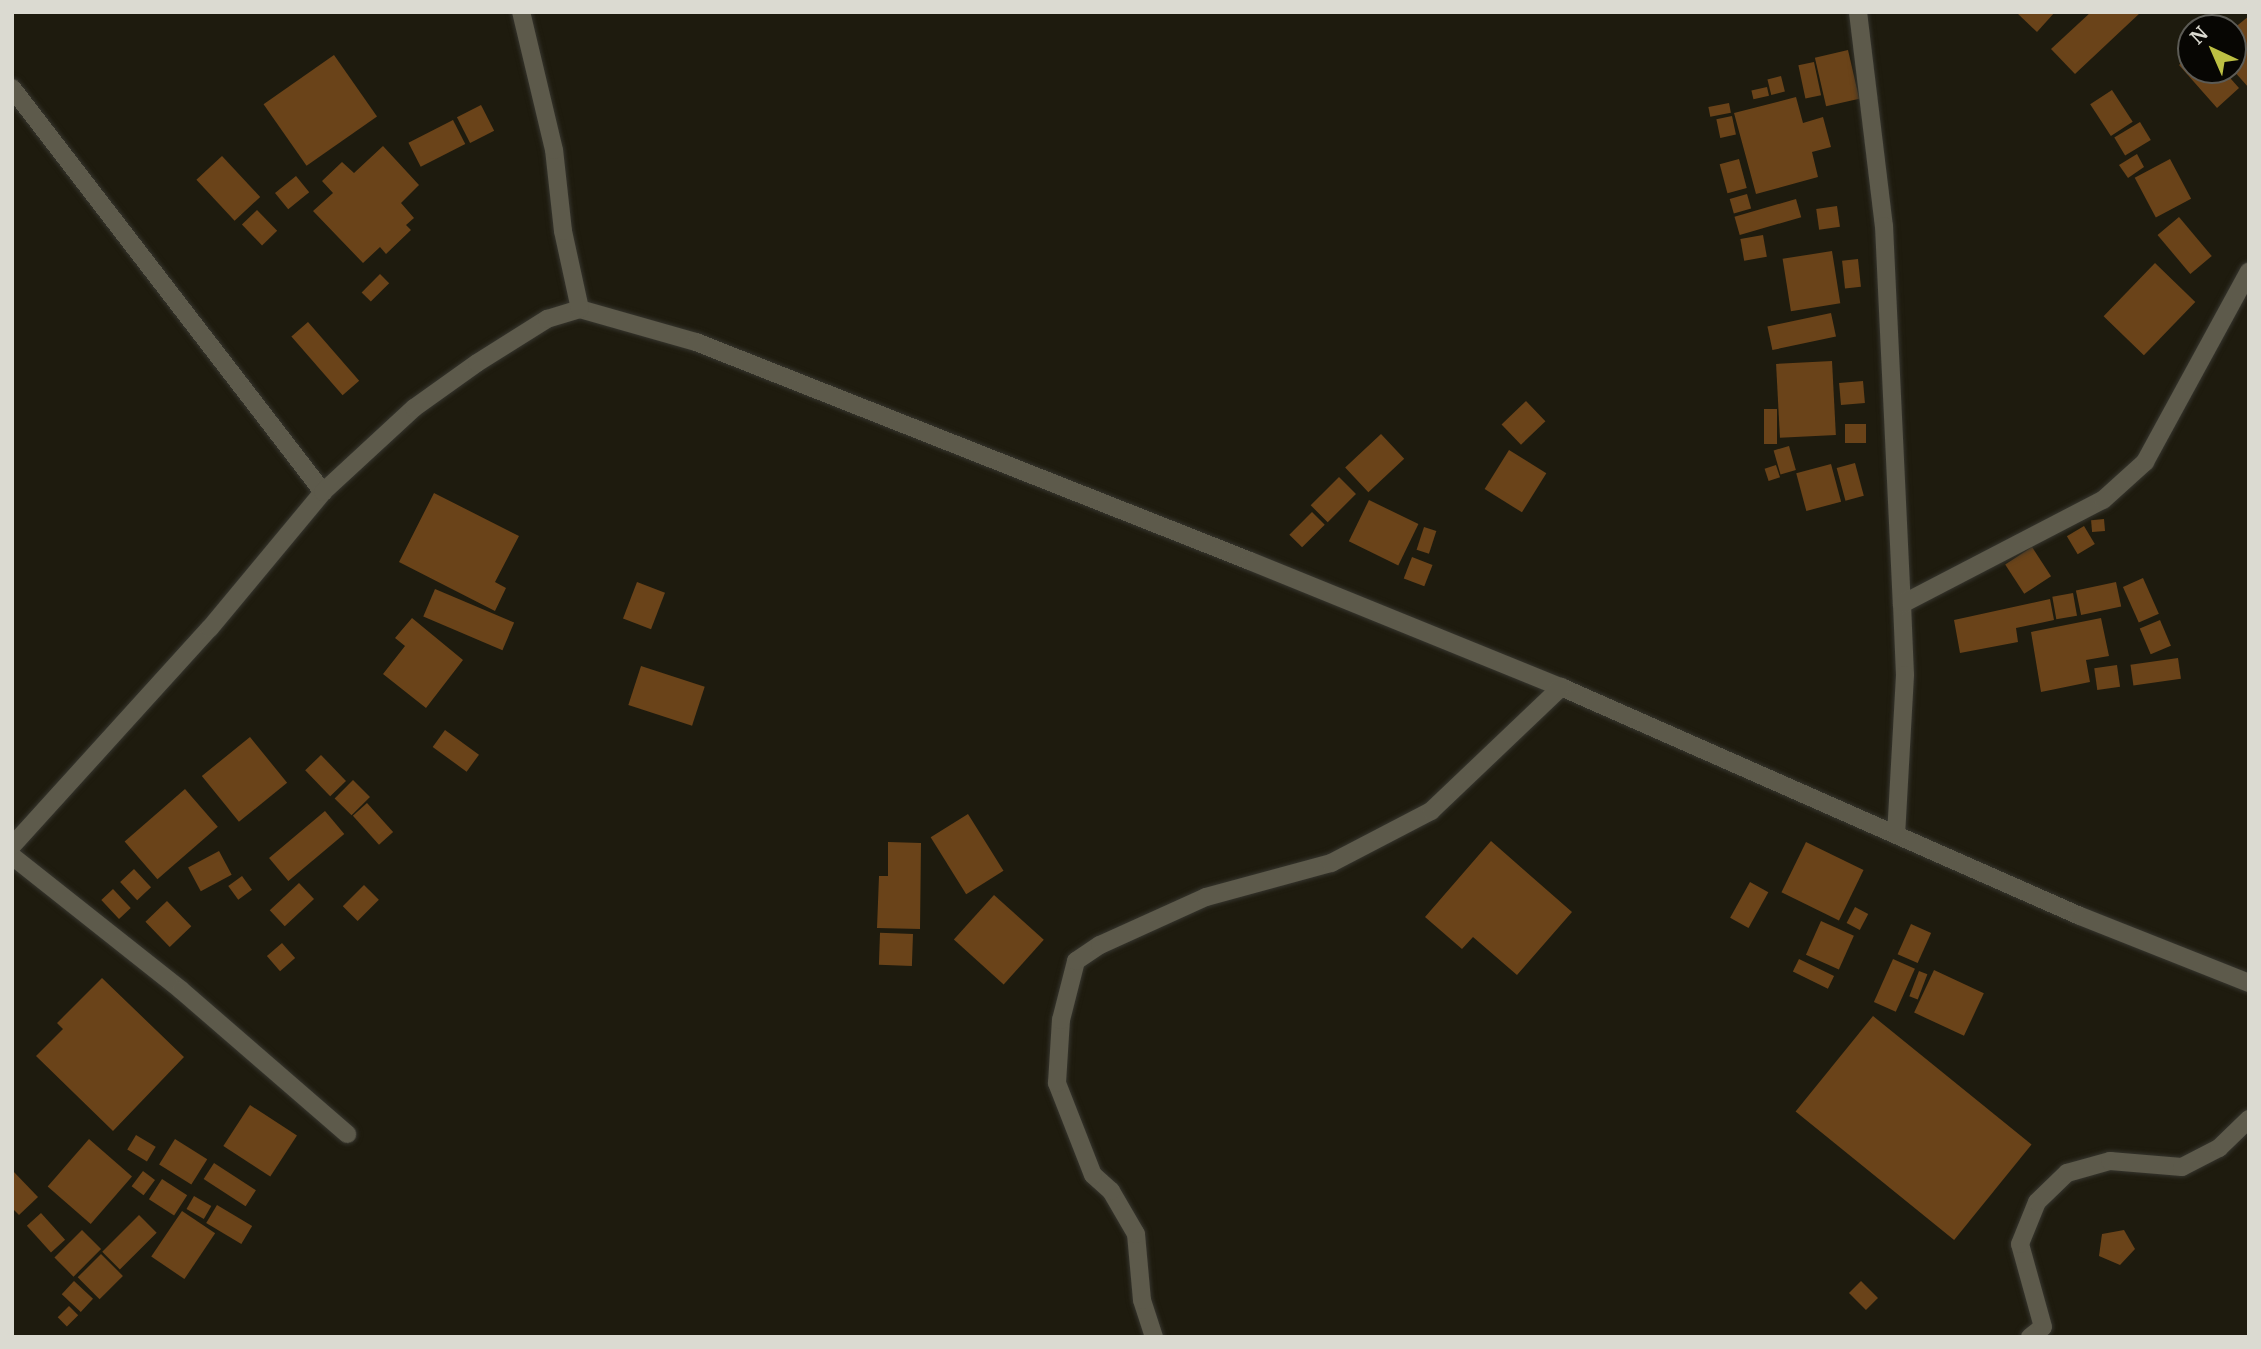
<!DOCTYPE html>
<style>
body{margin:0}
#map{position:relative;width:2261px;height:1349px;overflow:hidden;background:#1e1b0e;font-family:Merriweather,serif}
div>[style]{position:absolute}
[style*='--x']{left:calc(var(--x)*1px);top:calc(var(--y)*1px);width:calc(var(--w)*1px);rotate:calc(var(--a)*1deg)}
.building>*{inset:0;background:#6a4319;transform-origin:0 0}
.roads{filter:drop-shadow(0 0 2px #36352e) drop-shadow(0 0 2px #36352e)}
.service>*{height:18px;margin:-9px;padding:0 9px;transform-origin:9px;border-radius:9px;background:#5d5a4b}
.minor>*{height:18px;margin:-9px;padding:0 9px;transform-origin:9px;border-radius:9px;background:#5d5a4b}
.tertiary>*{height:18px;margin:-9px;padding:0 9px;transform-origin:9px;border-radius:9px;background:#5d5a4b}
span{translate:-50% -50%;white-space:nowrap;text-align:center;line-height:1.15;-webkit-text-stroke:5px #070603;paint-order:stroke}
.frame{position:absolute;inset:0;border:14px solid #dbdad1;pointer-events:none}
.north{position:absolute;left:2177px;top:14px;width:70px;height:70px;box-sizing:border-box;background:#070603;border:2px solid #5c5b55;border-radius:50%;rotate:316deg;font-size:19px;font-weight:700;line-height:28px;text-align:center;color:#dbdad1}
.north::after{content:'';display:block;margin:auto;width:24px;height:32px;background:#bcbf43;clip-path:polygon(50% 0,100% 100%,50% 72%,0 100%)}
</style>
<div id="map">
<div class="building">
<div style="clip-path:polygon(2016px 12px,2055px 12px,2037px 32px)"></div>
<div style="clip-path:polygon(2091px 12px,2141px 12px,2075px 74px,2051px 49px)"></div>
<div style="clip-path:polygon(2249px 16px,2249px 88px,2233px 70px,2233px 29px)"></div>
<div style="left:1848px;top:50px;width:50px;height:34px;rotate:77deg"></div>
<div style="left:334px;top:55px;width:75px;height:86px;rotate:55deg"></div>
<div style="clip-path:polygon(2191px 55px,2191px 70px,2223px 70px,2239px 88px,2217px 108px,2179px 65px)"></div>
<div style="left:1814px;top:62px;width:34px;height:16px;rotate:78deg"></div>
<div style="left:1781px;top:76px;width:16px;height:14px;rotate:76deg"></div>
<div style="left:1767px;top:87px;width:9px;height:16px;rotate:77deg"></div>
<div style="left:2112px;top:90px;width:38px;height:26px;rotate:57deg"></div>
<div style="clip-path:polygon(1796px 97px,1803px 123px,1823px 117px,1831px 147px,1812px 152px,1818px 177px,1756px 194px,1734px 113px)"></div>
<div style="left:1729px;top:103px;width:10px;height:21px;rotate:79deg"></div>
<div style="left:481px;top:105px;width:29px;height:27px;rotate:63deg"></div>
<div style="left:1732px;top:116px;width:19px;height:16px;rotate:78deg"></div>
<div style="left:453px;top:120px;width:27px;height:50px;rotate:63deg"></div>
<div style="left:2140px;top:122px;width:21px;height:30px;rotate:59deg"></div>
<div style="clip-path:polygon(383px 146px,419px 185px,401px 203px,414px 218px,406px 225px,411px 230px,386px 254px,380px 247px,363px 263px,313px 211px,333px 193px,322px 181px,342px 162px,354px 173px)"></div>
<div style="clip-path:polygon(2137px 154px,2144px 167px,2128px 178px,2119px 165px)"></div>
<div style="left:222px;top:156px;width:56px;height:35px;rotate:47deg"></div>
<div style="left:1739px;top:159px;width:30px;height:20px;rotate:75deg"></div>
<div style="left:2170px;top:159px;width:45px;height:40px;rotate:62deg"></div>
<div style="left:296px;top:176px;width:21px;height:27px;rotate:51deg"></div>
<div style="left:1747px;top:194px;width:15px;height:18px;rotate:74deg"></div>
<div style="left:1796px;top:199px;width:19px;height:64px;rotate:74deg"></div>
<div style="left:1837px;top:206px;width:21px;height:21px;rotate:82deg"></div>
<div style="left:257px;top:210px;width:29px;height:21px;rotate:46deg"></div>
<div style="left:2179px;top:217px;width:51px;height:28px;rotate:50deg"></div>
<div style="left:1763px;top:235px;width:22px;height:23px;rotate:80deg"></div>
<div style="left:1832px;top:251px;width:53px;height:50px;rotate:81deg"></div>
<div style="left:1858px;top:259px;width:28px;height:16px;rotate:84deg"></div>
<div style="left:2155px;top:263px;width:56px;height:74px;rotate:44deg"></div>
<div style="left:380px;top:274px;width:13px;height:26px;rotate:45deg"></div>
<div style="left:1831px;top:313px;width:24px;height:65px;rotate:78deg"></div>
<div style="left:308px;top:322px;width:78px;height:22px;rotate:49deg"></div>
<div style="left:1832px;top:361px;width:74px;height:56px;rotate:87deg"></div>
<div style="left:1863px;top:381px;width:22px;height:24px;rotate:85deg"></div>
<div style="left:1526px;top:401px;width:28px;height:34px;rotate:46deg"></div>
<div style="left:1764px;top:409px;width:13px;height:35px"></div>
<div style="left:1845px;top:424px;width:21px;height:19px"></div>
<div style="left:1381px;top:434px;width:34px;height:49px;rotate:47deg"></div>
<div style="left:1789px;top:446px;width:25px;height:16px;rotate:74deg"></div>
<div style="left:1509px;top:450px;width:44px;height:46px;rotate:32deg"></div>
<div style="left:1855px;top:463px;width:34px;height:19px;rotate:75deg"></div>
<div style="left:1831px;top:464px;width:39px;height:36px;rotate:75deg"></div>
<div style="left:1776px;top:465px;width:13px;height:12px;rotate:72deg"></div>
<div style="left:1339px;top:477px;width:24px;height:40px;rotate:45deg"></div>
<div style="clip-path:polygon(434px 493px,519px 536px,495px 582px,506px 588px,495px 611px,399px 562px)"></div>
<div style="left:1369px;top:500px;width:55px;height:46px;rotate:26deg"></div>
<div style="left:1312px;top:512px;width:18px;height:32px;rotate:45deg"></div>
<div style="left:2104px;top:519px;width:12px;height:13px;rotate:85deg"></div>
<div style="left:2084px;top:526px;width:21px;height:20px;rotate:59deg"></div>
<div style="left:1424px;top:527px;width:13px;height:24px;rotate:18deg"></div>
<div style="left:2032px;top:547px;width:35px;height:32px;rotate:57deg"></div>
<div style="left:1412px;top:557px;width:22px;height:23px;rotate:21deg"></div>
<div style="left:2143px;top:578px;width:39px;height:22px;rotate:66deg"></div>
<div style="left:637px;top:582px;width:30px;height:39px;rotate:21deg"></div>
<div style="left:2116px;top:582px;width:25px;height:41px;rotate:78deg"></div>
<div style="left:435px;top:589px;width:86px;height:30px;rotate:23deg"></div>
<div style="left:2073px;top:593px;width:23px;height:21px;rotate:80deg"></div>
<div style="clip-path:polygon(2050px 599px,2054px 620px,2016px 628px,2018px 642px,1960px 653px,1954px 620px)"></div>
<div style="clip-path:polygon(412px 618px,463px 660px,426px 708px,383px 674px,405px 646px,395px 638px)"></div>
<div style="clip-path:polygon(2101px 618px,2109px 656px,2086px 660px,2090px 682px,2041px 692px,2031px 632px)"></div>
<div style="left:2160px;top:620px;width:28px;height:22px;rotate:67deg"></div>
<div style="left:2178px;top:658px;width:21px;height:48px;rotate:82deg"></div>
<div style="left:2117px;top:665px;width:22px;height:23px;rotate:82deg"></div>
<div style="left:641px;top:666px;width:67px;height:41px;rotate:18deg"></div>
<div style="left:445px;top:730px;width:42px;height:21px;rotate:36deg"></div>
<div style="left:250px;top:737px;width:59px;height:62px;rotate:51deg"></div>
<div style="left:321px;top:755px;width:36px;height:22px;rotate:46deg"></div>
<div style="left:353px;top:780px;width:24px;height:26px;rotate:45deg"></div>
<div style="left:185px;top:789px;width:50px;height:80px;rotate:49deg"></div>
<div style="left:367px;top:803px;width:39px;height:19px;rotate:48deg"></div>
<div style="left:325px;top:811px;width:30px;height:73px;rotate:50deg"></div>
<div style="left:968px;top:814px;width:67px;height:44px;rotate:58deg"></div>
<div style="clip-path:polygon(1491px 841px,1572px 912px,1517px 975px,1473px 937px,1462px 949px,1425px 917px)"></div>
<div style="clip-path:polygon(888px 842px,921px 843px,920px 929px,877px 928px,879px 876px,888px 876px)"></div>
<div style="left:1806px;top:842px;width:64px;height:56px;rotate:26deg"></div>
<div style="left:219px;top:851px;width:27px;height:35px;rotate:62deg"></div>
<div style="left:134px;top:869px;width:25px;height:19px;rotate:47deg"></div>
<div style="left:242px;top:876px;width:17px;height:17px;rotate:54deg"></div>
<div style="left:1750px;top:882px;width:21px;height:41px;rotate:29deg"></div>
<div style="left:299px;top:883px;width:22px;height:40px;rotate:47deg"></div>
<div style="left:364px;top:885px;width:21px;height:30px;rotate:45deg"></div>
<div style="left:113px;top:889px;width:26px;height:16px;rotate:47deg"></div>
<div style="left:994px;top:895px;width:67px;height:60px;rotate:42deg"></div>
<div style="left:167px;top:901px;width:35px;height:30px;rotate:46deg"></div>
<div style="left:1855px;top:907px;width:15px;height:18px;rotate:28deg"></div>
<div style="left:1821px;top:921px;width:36px;height:37px;rotate:24deg"></div>
<div style="left:1911px;top:924px;width:22px;height:33px;rotate:24deg"></div>
<div style="left:913px;top:934px;width:32px;height:33px;rotate:92deg"></div>
<div style="left:282px;top:943px;width:20px;height:20px;rotate:49deg"></div>
<div style="left:1799px;top:959px;width:39px;height:14px;rotate:26deg"></div>
<div style="left:1893px;top:959px;width:24px;height:47px;rotate:24deg"></div>
<div style="left:1934px;top:970px;width:55px;height:47px;rotate:25deg"></div>
<div style="left:1919px;top:971px;width:9px;height:27px;rotate:21deg"></div>
<div style="clip-path:polygon(102px 978px,184px 1057px,113px 1131px,36px 1056px,63px 1029px,57px 1023px)"></div>
<div style="left:1873px;top:1016px;width:204px;height:123px;rotate:39deg"></div>
<div style="left:250px;top:1105px;width:56px;height:49px;rotate:33deg"></div>
<div style="left:136px;top:1135px;width:23px;height:17px;rotate:31deg"></div>
<div style="left:89px;top:1139px;width:57px;height:63px;rotate:41deg"></div>
<div style="left:175px;top:1139px;width:38px;height:30px;rotate:32deg"></div>
<div style="left:214px;top:1163px;width:50px;height:19px;rotate:33deg"></div>
<div style="clip-path:polygon(12px 1170px,38px 1197px,19px 1215px,12px 1208px)"></div>
<div style="left:143px;top:1171px;width:15px;height:19px;rotate:37deg"></div>
<div style="left:162px;top:1179px;width:30px;height:24px;rotate:33deg"></div>
<div style="left:194px;top:1196px;width:20px;height:15px;rotate:30deg"></div>
<div style="left:217px;top:1205px;width:41px;height:21px;rotate:31deg"></div>
<div style="left:182px;top:1211px;width:40px;height:55px;rotate:34deg"></div>
<div style="left:41px;top:1213px;width:36px;height:19px;rotate:48deg"></div>
<div style="left:139px;top:1215px;width:25px;height:52px;rotate:45deg"></div>
<div style="left:82px;top:1230px;width:27px;height:39px;rotate:45deg"></div>
<div style="clip-path:polygon(2124px 1230px,2135px 1249px,2120px 1265px,2099px 1256px,2102px 1234px)"></div>
<div style="left:101px;top:1254px;width:31px;height:33px;rotate:45deg"></div>
<div style="left:74px;top:1281px;width:26px;height:18px;rotate:43deg"></div>
<div style="left:1861px;top:1281px;width:24px;height:17px;rotate:45deg"></div>
<div style="left:69px;top:1306px;width:13px;height:16px;rotate:45deg"></div>
</div>
<div class="roads">
<div class="service">
<div style="--x:12;--y:856;--w:216;--a:38.4"></div>
<div style="--x:181;--y:990;--w:220;--a:40.9"></div>
<div style="--x:2030;--y:1337;--w:16;--a:-38"></div>
<div style="--x:2043;--y:1327;--w:86;--a:-105.5"></div>
<div style="--x:2020;--y:1244;--w:45;--a:-68"></div>
<div style="--x:2037;--y:1202;--w:42;--a:-44"></div>
<div style="--x:2067;--y:1173;--w:45;--a:-15.6"></div>
<div style="--x:2110;--y:1161;--w:72;--a:4.8"></div>
<div style="--x:2182;--y:1167;--w:42;--a:-27.2"></div>
<div style="--x:2219;--y:1148;--w:42;--a:-44"></div>
</div>
<div class="minor">
<div style="--x:1858;--y:12;--w:216;--a:83.1"></div>
<div style="--x:1884;--y:226;--w:378;--a:87.3"></div>
<div style="--x:1902;--y:604;--w:71;--a:87.6"></div>
<div style="--x:1905;--y:675;--w:160;--a:93.2"></div>
<div style="--x:12;--y:88;--w:510;--a:52.41"></div>
<div style="--x:580;--y:309;--w:121;--a:15.9"></div>
<div style="--x:696;--y:342;--w:596;--a:21.57"></div>
<div style="--x:1250;--y:561;--w:336;--a:22.1"></div>
<div style="--x:1561;--y:687;--w:567;--a:23.81"></div>
<div style="--x:2080;--y:916;--w:182;--a:21.6"></div>
<div style="--x:1902;--y:604;--w:226;--a:-27.4"></div>
<div style="--x:2103;--y:500;--w:57;--a:-42.1"></div>
<div style="--x:2145;--y:462;--w:217;--a:-61.4"></div>
<div style="--x:1154;--y:1337;--w:39;--a:-108"></div>
<div style="--x:1142;--y:1300;--w:66;--a:-95.2"></div>
<div style="--x:1136;--y:1234;--w:50;--a:-120.2"></div>
<div style="--x:1111;--y:1191;--w:24;--a:-138"></div>
<div style="--x:1093;--y:1175;--w:99;--a:-111.4"></div>
<div style="--x:1057;--y:1083;--w:63;--a:-86.4"></div>
<div style="--x:1061;--y:1020;--w:61;--a:-75.7"></div>
<div style="--x:1076;--y:961;--w:29;--a:-34"></div>
<div style="--x:1100;--y:945;--w:116;--a:-24.4"></div>
<div style="--x:1206;--y:897;--w:130;--a:-15.2"></div>
<div style="--x:1331;--y:863;--w:113;--a:-27.5"></div>
<div style="--x:1431;--y:811;--w:180;--a:-43.6"></div>
</div>
<div class="tertiary">
<div style="--x:12;--y:846;--w:294;--a:-47.8"></div>
<div style="--x:210;--y:628;--w:177;--a:-50.3"></div>
<div style="--x:323;--y:492;--w:124;--a:-42.7"></div>
<div style="--x:414;--y:408;--w:77;--a:-35.5"></div>
<div style="--x:477;--y:363;--w:83;--a:-32.2"></div>
<div style="--x:547;--y:319;--w:34;--a:-17"></div>
<div style="--x:580;--y:309;--w:80;--a:-102.3"></div>
<div style="--x:563;--y:231;--w:81;--a:-96.3"></div>
<div style="--x:554;--y:150;--w:142;--a:-103.4"></div>
</div>
</div>
<div class="frame"></div>
<div class="north">N</div>
</div>
